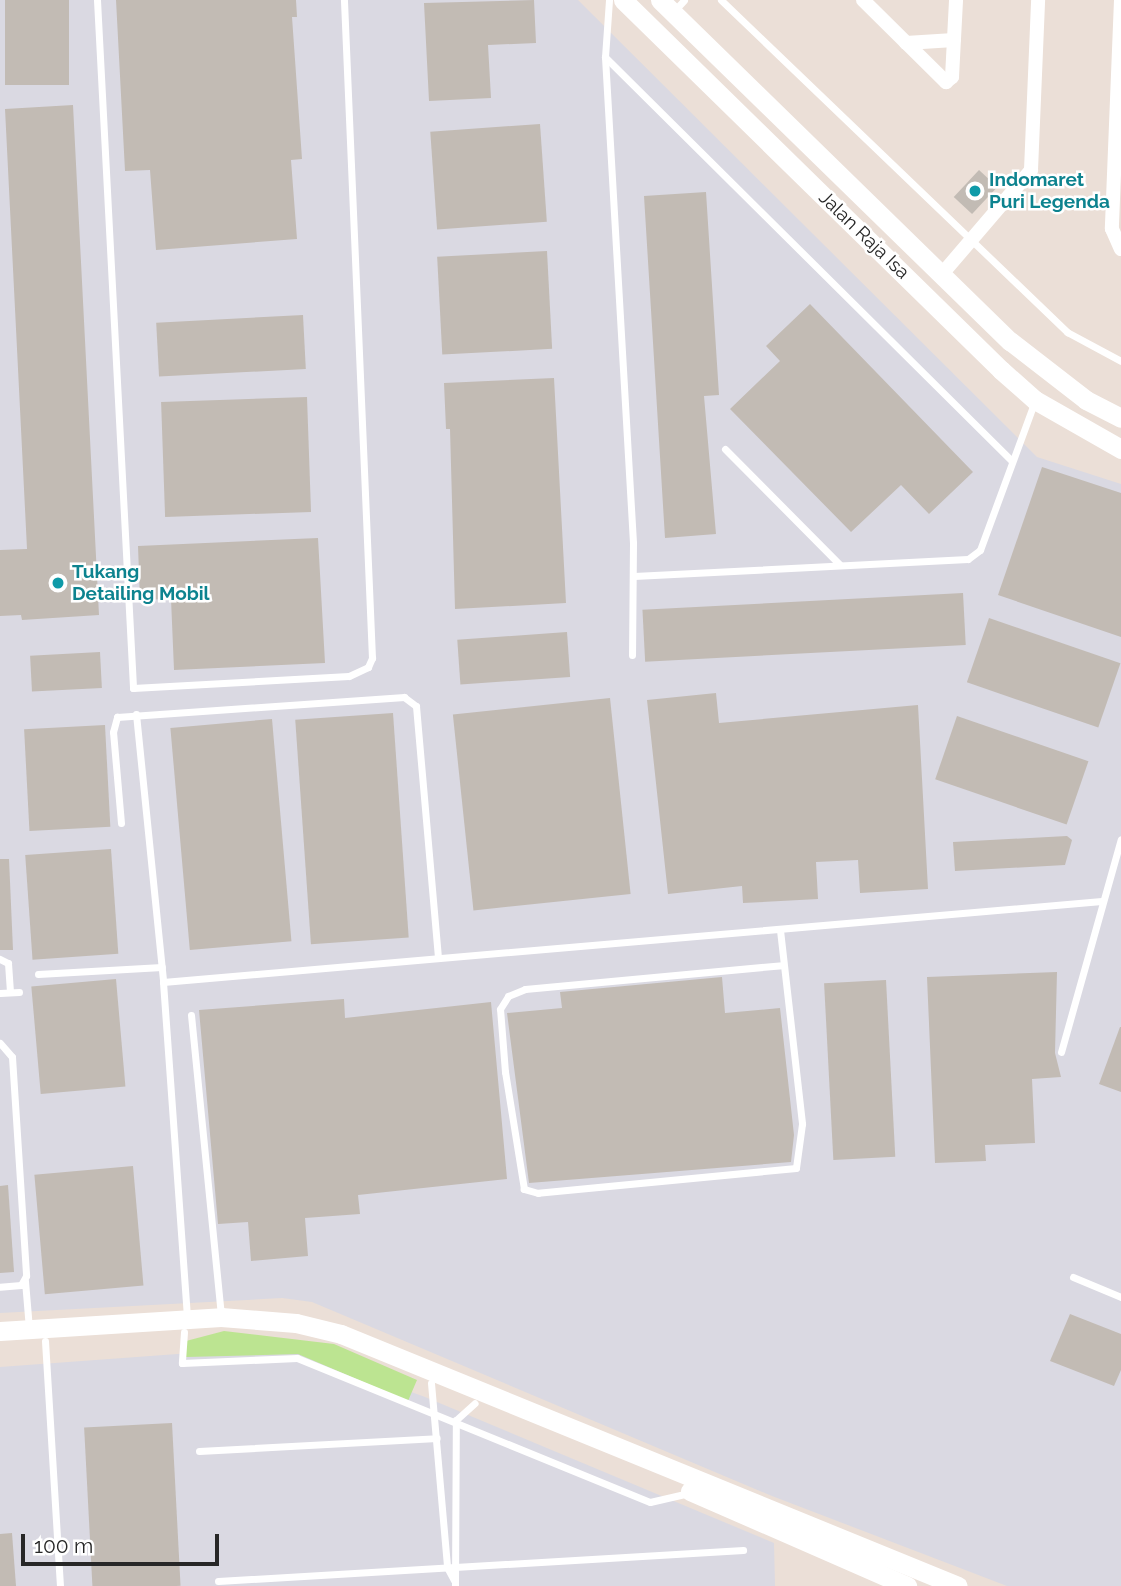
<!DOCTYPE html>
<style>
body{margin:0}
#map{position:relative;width:1121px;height:1586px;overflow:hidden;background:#ebdfd7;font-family:Raleway,sans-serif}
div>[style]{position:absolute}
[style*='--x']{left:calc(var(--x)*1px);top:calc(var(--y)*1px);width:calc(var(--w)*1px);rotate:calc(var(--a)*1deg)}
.industrial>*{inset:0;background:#dad9e2}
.green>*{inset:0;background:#bce491}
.building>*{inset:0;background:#c2bbb4;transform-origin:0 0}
.lane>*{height:7px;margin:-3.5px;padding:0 3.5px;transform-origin:3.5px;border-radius:3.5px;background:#fff}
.street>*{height:14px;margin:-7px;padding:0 7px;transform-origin:7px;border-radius:7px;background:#fff}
.secondary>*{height:19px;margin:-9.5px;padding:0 9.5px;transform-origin:9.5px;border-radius:9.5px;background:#fff}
.dots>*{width:19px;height:19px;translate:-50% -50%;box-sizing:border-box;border:4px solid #fff;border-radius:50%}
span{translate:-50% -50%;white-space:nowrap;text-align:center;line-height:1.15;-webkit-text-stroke:5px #fff;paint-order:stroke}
.culture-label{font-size:19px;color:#0d838f;font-weight:700}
.left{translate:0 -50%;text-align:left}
.street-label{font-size:19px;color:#272727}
.scale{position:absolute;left:21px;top:1534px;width:198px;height:32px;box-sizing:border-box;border:4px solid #272727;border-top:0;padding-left:9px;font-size:21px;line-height:24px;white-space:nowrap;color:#272727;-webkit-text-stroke:5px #fff;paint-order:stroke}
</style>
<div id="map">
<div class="industrial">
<div style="clip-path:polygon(0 0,578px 0,1037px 457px,1121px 484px,1121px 1586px,1007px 1586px,772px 1496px,312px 1302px,282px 1298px,0 1313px)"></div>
<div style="clip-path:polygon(285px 1346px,425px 1397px,774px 1543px,775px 1586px,0 1586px,0 1367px)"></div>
</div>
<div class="green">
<div style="clip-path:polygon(224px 1331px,334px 1344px,417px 1380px,408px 1401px,298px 1354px,186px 1357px,186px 1341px)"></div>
</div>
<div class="building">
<div style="left:5px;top:0;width:64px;height:85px"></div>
<div style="clip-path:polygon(116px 0,296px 0,297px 17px,292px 17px,302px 159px,291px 160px,297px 239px,156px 250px,150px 170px,125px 171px)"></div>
<div style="clip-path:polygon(534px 0,536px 43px,488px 45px,491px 98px,429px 101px,424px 3px)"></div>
<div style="clip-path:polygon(73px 105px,99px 615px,22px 620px,21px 615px,0 616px,0 550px,27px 549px,5px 109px)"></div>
<div style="left:540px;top:124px;width:98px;height:110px;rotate:86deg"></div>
<div style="left:979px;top:170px;width:25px;height:37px;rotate:43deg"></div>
<div style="clip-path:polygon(706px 192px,719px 395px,704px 396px,716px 534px,665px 538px,644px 196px)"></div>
<div style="left:547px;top:251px;width:98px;height:110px;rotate:87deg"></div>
<div style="clip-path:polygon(810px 304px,973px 472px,929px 514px,901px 485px,851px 532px,730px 409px,780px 361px,766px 346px)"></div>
<div style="left:303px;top:315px;width:54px;height:147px;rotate:87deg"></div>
<div style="clip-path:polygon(554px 378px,566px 603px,455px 609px,450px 429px,446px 429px,444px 383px)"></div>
<div style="left:307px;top:397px;width:115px;height:146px;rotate:88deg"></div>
<div style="clip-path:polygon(1042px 467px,1121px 493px,1121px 637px,998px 595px)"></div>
<div style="clip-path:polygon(318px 538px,325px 663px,174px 670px,171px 599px,140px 600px,138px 546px)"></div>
<div style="left:963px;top:593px;width:52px;height:321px;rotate:87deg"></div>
<div style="left:989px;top:618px;width:139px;height:68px;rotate:19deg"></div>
<div style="left:567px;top:632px;width:45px;height:110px;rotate:86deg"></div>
<div style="left:100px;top:652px;width:36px;height:70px;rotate:87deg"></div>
<div style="clip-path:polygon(716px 693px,719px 723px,918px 705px,928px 889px,860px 893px,858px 860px,816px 862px,818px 899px,743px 903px,742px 886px,668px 894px,647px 700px)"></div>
<div style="left:610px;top:698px;width:197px;height:158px;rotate:84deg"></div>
<div style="left:393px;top:713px;width:225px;height:98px;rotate:86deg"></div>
<div style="left:957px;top:716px;width:139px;height:67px;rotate:19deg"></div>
<div style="left:272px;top:719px;width:223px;height:102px;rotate:85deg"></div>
<div style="left:105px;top:725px;width:102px;height:81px;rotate:87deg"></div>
<div style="clip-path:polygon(1067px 836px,1072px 840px,1065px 865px,955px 871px,953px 842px)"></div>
<div style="left:111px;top:849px;width:105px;height:86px;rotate:86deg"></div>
<div style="clip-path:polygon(0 859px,9px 859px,13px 950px,0 950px)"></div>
<div style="clip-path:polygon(1057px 972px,1055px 1053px,1061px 1077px,1032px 1079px,1035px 1143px,985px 1145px,986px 1161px,935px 1163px,927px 977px)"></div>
<div style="clip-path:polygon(722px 977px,725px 1013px,780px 1008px,794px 1135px,791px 1162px,529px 1183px,507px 1013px,562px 1008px,560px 992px)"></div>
<div style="left:116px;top:979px;width:108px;height:85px;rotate:85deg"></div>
<div style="left:886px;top:980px;width:177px;height:62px;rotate:87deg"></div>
<div style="clip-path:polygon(344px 999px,345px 1018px,491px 1002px,507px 1179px,358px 1195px,360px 1214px,305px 1218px,308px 1256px,251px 1261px,248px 1222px,218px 1224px,199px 1010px)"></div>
<div style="clip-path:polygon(1120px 1027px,1121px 1027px,1121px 1092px,1099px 1084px)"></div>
<div style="left:133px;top:1166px;width:120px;height:99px;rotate:85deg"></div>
<div style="clip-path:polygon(8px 1185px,14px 1272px,0 1273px,0 1186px)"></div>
<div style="clip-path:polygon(1070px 1314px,1121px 1334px,1121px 1370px,1114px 1386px,1050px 1361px)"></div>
<div style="left:172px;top:1423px;width:163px;height:88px;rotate:87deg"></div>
<div style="clip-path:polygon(12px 1533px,16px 1586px,0 1586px,0 1534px)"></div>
</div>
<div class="lane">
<div style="--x:97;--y:0;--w:689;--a:87"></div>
<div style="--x:133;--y:688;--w:216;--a:-3.2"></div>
<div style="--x:349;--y:676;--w:21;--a:-25"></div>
<div style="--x:368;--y:667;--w:10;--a:-66"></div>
<div style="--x:372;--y:658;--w:659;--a:-92.44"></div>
<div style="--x:609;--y:0;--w:57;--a:94"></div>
<div style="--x:605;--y:57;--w:487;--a:86.7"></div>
<div style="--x:633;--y:543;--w:112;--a:90.5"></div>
<div style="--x:721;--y:0;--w:480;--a:43.8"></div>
<div style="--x:1067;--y:332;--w:61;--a:28.2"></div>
<div style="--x:673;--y:12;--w:16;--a:-47"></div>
<div style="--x:605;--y:57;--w:573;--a:44.79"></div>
<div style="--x:725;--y:449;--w:163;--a:45.2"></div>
<div style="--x:634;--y:576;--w:334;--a:-2.9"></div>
<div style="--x:968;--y:559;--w:15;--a:-37"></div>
<div style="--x:980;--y:550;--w:157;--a:-69.8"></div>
<div style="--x:136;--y:714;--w:269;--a:84.2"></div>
<div style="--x:163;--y:982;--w:338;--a:85.9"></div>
<div style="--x:121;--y:823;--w:91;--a:-95"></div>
<div style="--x:113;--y:732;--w:16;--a:-75"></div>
<div style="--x:117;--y:717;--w:288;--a:-4"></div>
<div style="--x:404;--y:697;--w:15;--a:37"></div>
<div style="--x:416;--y:706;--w:253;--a:85"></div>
<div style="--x:780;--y:930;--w:195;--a:83.5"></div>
<div style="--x:802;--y:1124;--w:44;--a:97.8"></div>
<div style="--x:796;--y:1168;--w:259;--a:174.5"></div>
<div style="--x:538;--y:1193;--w:15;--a:-164"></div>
<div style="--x:524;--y:1189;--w:119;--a:-99.2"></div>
<div style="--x:505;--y:1072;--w:63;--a:-94.5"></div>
<div style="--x:500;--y:1009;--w:15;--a:-58"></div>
<div style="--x:508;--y:996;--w:18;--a:-22"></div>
<div style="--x:525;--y:989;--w:258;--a:-5.3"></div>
<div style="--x:0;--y:959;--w:9;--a:27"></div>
<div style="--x:8;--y:963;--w:29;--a:86"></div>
<div style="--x:38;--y:974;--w:124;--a:-3.2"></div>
<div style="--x:163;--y:982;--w:942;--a:-4.93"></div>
<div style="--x:0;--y:993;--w:19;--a:-3"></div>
<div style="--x:191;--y:1015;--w:302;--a:84.3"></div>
<div style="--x:0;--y:1043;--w:18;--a:49"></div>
<div style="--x:12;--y:1057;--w:219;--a:86.3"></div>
<div style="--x:26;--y:1276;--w:10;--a:119"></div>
<div style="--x:21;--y:1285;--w:21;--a:175"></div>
<div style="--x:1061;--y:1052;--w:221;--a:-74.3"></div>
<div style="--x:1073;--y:1277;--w:52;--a:22.6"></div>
<div style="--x:25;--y:1281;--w:48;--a:85.2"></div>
<div style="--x:184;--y:1332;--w:31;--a:94"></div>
<div style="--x:182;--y:1363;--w:115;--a:-2.5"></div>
<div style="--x:297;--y:1358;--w:381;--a:22.2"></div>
<div style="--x:650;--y:1502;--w:40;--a:-13"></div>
<div style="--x:45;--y:1341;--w:245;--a:86.5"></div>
<div style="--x:431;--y:1383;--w:185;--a:85"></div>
<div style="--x:447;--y:1567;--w:15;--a:62"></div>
<div style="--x:199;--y:1451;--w:238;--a:-3.1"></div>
<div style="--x:218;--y:1581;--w:526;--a:-3.38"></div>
<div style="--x:455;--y:1586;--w:166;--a:-89.7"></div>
<div style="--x:456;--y:1420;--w:25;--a:-42"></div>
</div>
<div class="street">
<div style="--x:863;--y:0;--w:117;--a:44.7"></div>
<div style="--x:946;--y:82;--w:8;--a:-40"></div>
<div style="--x:952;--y:77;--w:77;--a:-87"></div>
<div style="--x:1121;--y:0;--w:229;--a:92.3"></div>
<div style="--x:1112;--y:229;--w:22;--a:66"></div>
<div style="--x:906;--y:43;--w:48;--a:-3.6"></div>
<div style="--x:942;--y:274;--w:137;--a:-49.4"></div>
<div style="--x:1031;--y:170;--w:170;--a:-87.6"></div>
</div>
<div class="secondary">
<div style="--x:623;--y:0;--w:529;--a:44.39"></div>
<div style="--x:1001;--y:370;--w:45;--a:41.4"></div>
<div style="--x:1035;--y:400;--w:99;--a:29.7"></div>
<div style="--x:660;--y:0;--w:489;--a:44.3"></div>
<div style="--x:1010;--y:341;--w:96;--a:37.8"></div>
<div style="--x:1086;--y:400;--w:39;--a:27"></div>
<div style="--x:0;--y:1331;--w:221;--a:-3.6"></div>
<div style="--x:221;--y:1317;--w:75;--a:4.6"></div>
<div style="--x:296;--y:1323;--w:46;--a:13.7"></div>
<div style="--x:341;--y:1334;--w:666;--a:22.22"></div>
<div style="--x:690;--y:1491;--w:237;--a:23.6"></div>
</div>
<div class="dots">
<div style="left:975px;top:191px;background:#0f9aa8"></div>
<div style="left:58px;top:583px;background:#0f9aa8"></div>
</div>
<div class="culture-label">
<span class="left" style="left:989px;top:191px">Indomaret<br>Puri Legenda</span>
<span class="left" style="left:72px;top:583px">Tukang<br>Detailing Mobil</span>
</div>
<div class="street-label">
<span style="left:864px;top:235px;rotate:44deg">Jalan Raja Isa</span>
</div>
<div class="scale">100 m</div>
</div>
